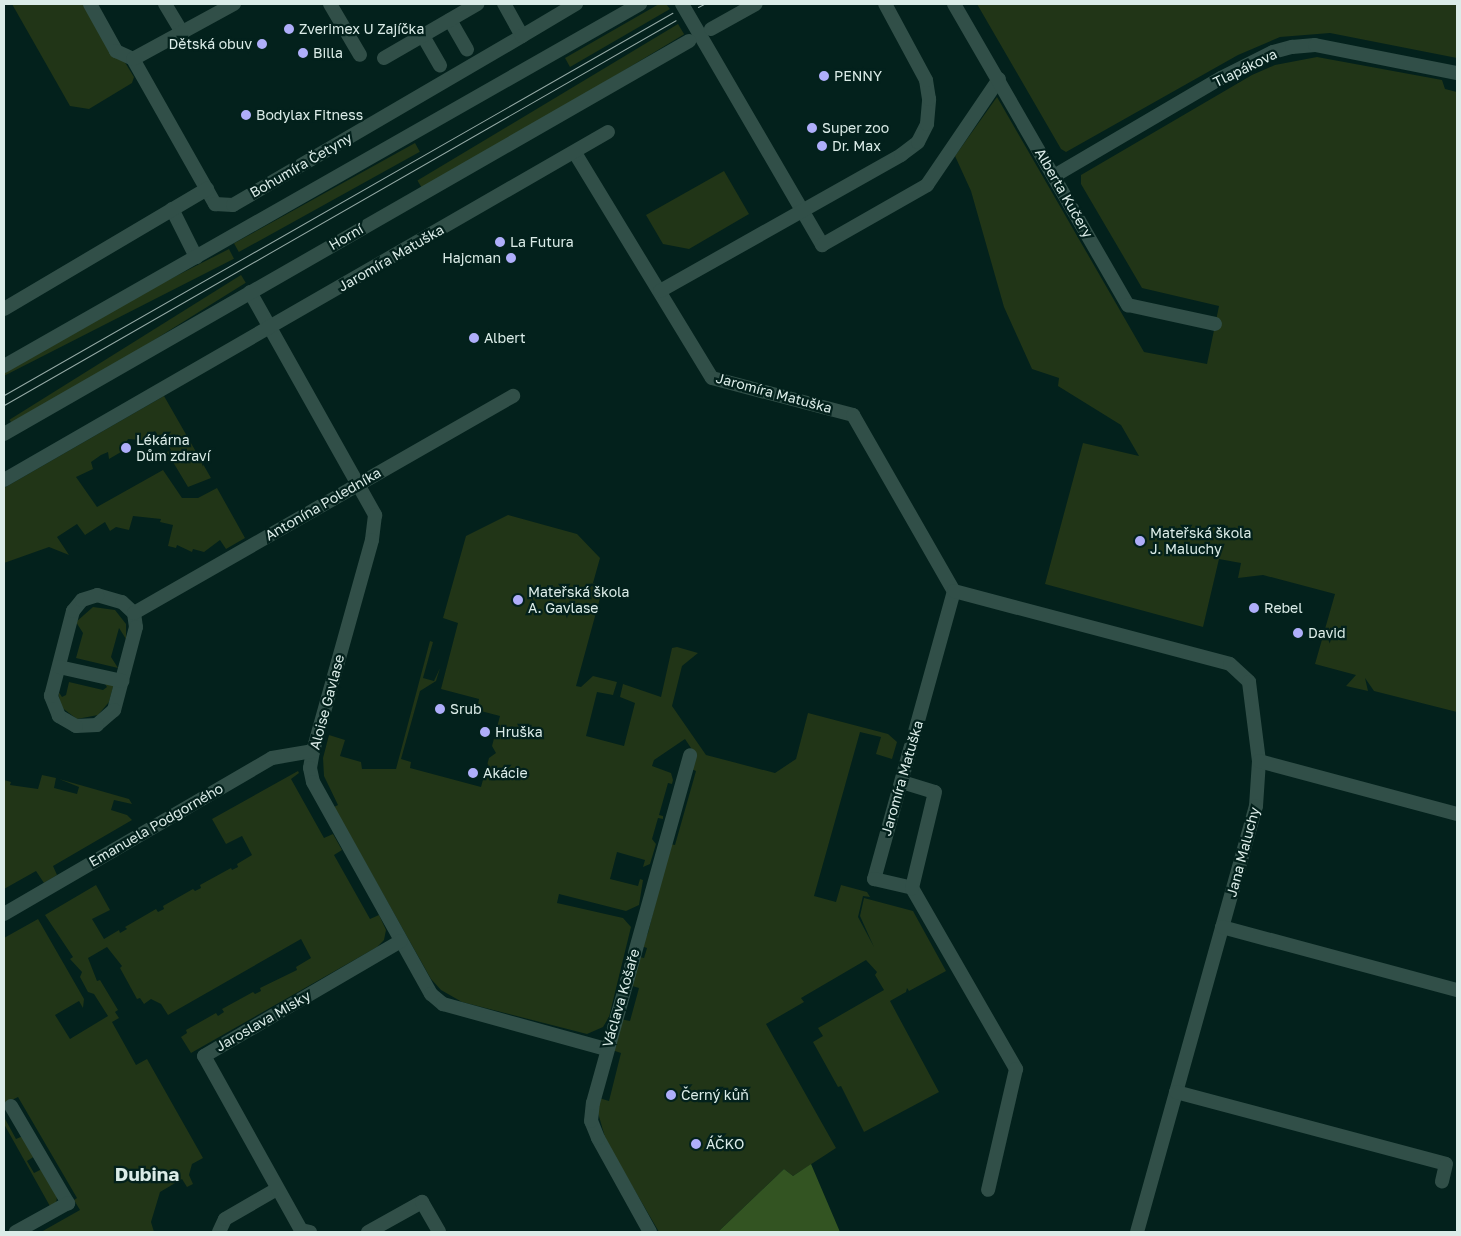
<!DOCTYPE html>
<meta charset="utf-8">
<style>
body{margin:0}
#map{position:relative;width:1461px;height:1236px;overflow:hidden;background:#03211c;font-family:"Golos Text",sans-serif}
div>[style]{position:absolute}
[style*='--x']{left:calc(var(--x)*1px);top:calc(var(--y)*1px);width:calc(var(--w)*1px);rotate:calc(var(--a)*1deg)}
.green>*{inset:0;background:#213517;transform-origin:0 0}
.forest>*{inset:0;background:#335422}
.minor>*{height:14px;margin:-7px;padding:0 7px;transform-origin:7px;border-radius:7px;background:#314f48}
.tram>*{height:1px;margin:-0.5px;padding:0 0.5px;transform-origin:0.5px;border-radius:0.5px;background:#95aaa6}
.dots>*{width:14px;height:14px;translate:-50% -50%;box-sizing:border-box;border:2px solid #03211c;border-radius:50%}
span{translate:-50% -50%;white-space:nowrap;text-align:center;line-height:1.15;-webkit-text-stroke:4.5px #03211c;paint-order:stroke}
.poi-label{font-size:14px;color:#dbece8}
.left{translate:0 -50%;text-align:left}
.right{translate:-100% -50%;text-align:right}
.street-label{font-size:14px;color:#dbece8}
.district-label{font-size:19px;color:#dbece8;font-weight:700}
.frame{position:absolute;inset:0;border:5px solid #dbece8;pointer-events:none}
</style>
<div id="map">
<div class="green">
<div style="clip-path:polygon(12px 4px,85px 4px,126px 64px,134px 77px,132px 83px,89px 109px,70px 106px)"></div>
<div style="clip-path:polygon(659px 4px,666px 4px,670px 9px,570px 67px,565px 58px)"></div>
<div style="clip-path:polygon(977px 4px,1457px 4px,1457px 58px,1330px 33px,1280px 37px,1238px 55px,1066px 152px,1061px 149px)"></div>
<div style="left:678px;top:24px;width:12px;height:304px;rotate:59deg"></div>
<div style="clip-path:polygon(1317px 57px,1442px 80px,1445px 89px,1457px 92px,1457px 712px,1374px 691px,1365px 678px,1368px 691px,1346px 686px,1356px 675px,1315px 664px,1335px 594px,1263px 575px,1238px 578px,1241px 563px,1219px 559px,1203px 627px,1045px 584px,1083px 443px,1139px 456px,1121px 425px,1058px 386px,1059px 378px,1032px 369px,1004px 307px,971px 191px,955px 156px,997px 97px,1144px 352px,1207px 364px,1219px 306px,1142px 288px,1081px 184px,1081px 175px,1252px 75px,1275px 65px)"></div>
<div style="left:415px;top:143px;width:10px;height:207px;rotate:61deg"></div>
<div style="clip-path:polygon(724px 171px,749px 214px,689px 249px,663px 244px,646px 215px)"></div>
<div style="left:229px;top:249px;width:11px;height:260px;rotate:63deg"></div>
<div style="left:241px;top:275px;width:9px;height:273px;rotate:58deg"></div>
<div style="clip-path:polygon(164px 396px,211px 478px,188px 487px,167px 452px,171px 450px,165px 440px,161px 442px,155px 431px,142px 440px,128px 439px,121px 452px,109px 459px,108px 452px,101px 455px,91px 462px,93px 469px,76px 477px,97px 507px,163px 470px,182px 498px,198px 498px,217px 488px,245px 538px,226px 549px,220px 540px,204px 552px,193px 549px,192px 552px,177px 545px,176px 548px,168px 546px,173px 525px,160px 522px,161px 519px,133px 516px,129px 530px,116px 527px,110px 531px,105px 522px,85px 535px,77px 524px,57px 537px,69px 555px,49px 547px,4px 563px,4px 488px)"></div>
<div style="clip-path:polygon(508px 515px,577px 534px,600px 558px,593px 583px,603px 587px,576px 686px,581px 687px,593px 676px,617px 682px,613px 695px,597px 692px,586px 736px,624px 746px,635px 703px,620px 697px,623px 684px,661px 697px,672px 648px,677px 647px,698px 653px,682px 666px,672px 706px,706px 755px,775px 773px,796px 759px,808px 713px,888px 734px,897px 742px,892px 759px,876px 754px,881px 737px,860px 732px,814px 896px,836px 902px,841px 885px,867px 892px,870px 897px,863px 896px,858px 917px,874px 947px,860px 916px,864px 898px,913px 911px,946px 971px,909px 991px,907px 988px,906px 992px,890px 1001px,939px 1092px,864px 1132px,841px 1086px,838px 1087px,813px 1042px,823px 1036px,818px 1028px,884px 990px,875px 975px,877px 972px,866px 960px,801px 998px,804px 1002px,766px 1024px,836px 1148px,793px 1176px,784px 1169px,718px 1232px,659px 1232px,606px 1141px,597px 1109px,599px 1098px,609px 1101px,621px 1053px,612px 1050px,620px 1019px,630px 1021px,639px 988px,629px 985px,640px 957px,644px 958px,647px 948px,641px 946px,648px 933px,670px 844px,675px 845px,696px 771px,689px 768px,693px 751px,685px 739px,654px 760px,652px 766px,671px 773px,673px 780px,672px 784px,668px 783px,659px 815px,663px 816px,663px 819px,658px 818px,652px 839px,656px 844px,650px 864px,643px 867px,645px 860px,617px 852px,610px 879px,638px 886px,640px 879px,643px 880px,639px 905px,626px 911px,559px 894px,557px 903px,623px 918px,631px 927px,609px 1017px,603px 1027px,587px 1034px,462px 1002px,441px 990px,431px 979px,334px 807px,338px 805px,324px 776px,323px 758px,329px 735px,345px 740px,340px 756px,361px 762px,362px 769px,396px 769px,430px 641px,433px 642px,423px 678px,434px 681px,440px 668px,436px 681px,420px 691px,401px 759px,411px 762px,410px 768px,481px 787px,489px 758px,496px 753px,492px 746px,500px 716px,477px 710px,479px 699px,441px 689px,458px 623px,443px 618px,466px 536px)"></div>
<div style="clip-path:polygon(93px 607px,115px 610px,126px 624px,126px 639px,119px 628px,111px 657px,118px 668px,76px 658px,83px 633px,76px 622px)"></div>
<div style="clip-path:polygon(103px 681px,114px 683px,109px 702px,98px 715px,77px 719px,61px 707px,58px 691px,62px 697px,66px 695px,69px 682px,103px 690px,107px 687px)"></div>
<div style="clip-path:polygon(298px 771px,299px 773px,291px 779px,324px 838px,333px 834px,342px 850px,334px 855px,370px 919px,379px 915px,386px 930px,384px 940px,377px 947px,191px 1053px,181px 1037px,187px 1033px,186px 1030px,216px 1013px,218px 1016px,224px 1012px,222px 1009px,253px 992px,255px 994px,261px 991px,260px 988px,297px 970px,296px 967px,311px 958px,301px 939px,168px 1015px,161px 1004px,151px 999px,144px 1004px,140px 998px,137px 999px,120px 968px,122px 966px,107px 947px,88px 958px,97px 981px,100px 980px,118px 1010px,115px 1012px,119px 1018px,112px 1022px,136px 1065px,147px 1059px,203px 1158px,192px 1164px,189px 1175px,193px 1184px,187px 1187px,182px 1179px,160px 1192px,151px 1222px,154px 1232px,41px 1232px,80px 1210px,74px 1200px,77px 1198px,18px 1097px,4px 1104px,4px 938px,38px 919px,84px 999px,83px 1008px,79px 1001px,55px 1015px,70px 1039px,108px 1016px,94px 994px,88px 992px,80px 977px,82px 972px,70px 959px,73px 957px,45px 915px,96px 885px,110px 910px,92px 919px,104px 939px,119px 930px,120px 933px,127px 929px,125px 927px,156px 909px,158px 912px,164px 909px,163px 906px,193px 889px,195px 891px,201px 888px,200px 885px,231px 868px,232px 870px,238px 867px,237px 864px,252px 855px,242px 836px,226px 844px,212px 819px)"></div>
<div style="clip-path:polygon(42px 775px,56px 778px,54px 788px,77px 794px,79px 787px,59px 779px,129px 799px,132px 804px,114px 800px,111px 810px,127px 815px,132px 820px,53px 866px,57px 875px,44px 883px,36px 871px,4px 889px,4px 780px,11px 782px,10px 785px,38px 789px)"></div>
<div style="clip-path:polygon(4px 1117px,16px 1139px,23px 1136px,35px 1156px,27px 1161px,34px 1173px,42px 1169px,57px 1196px,56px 1205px,51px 1208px,4px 1124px)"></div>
</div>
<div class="forest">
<div style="clip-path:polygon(811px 1164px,840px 1232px,718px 1232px,784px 1169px,793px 1176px)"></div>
</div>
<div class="minor">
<div style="--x:90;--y:4;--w:54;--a:61"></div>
<div style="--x:116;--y:51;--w:19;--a:25"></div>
<div style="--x:133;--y:59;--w:167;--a:60.5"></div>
<div style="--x:215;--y:204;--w:18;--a:3"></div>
<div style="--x:233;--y:205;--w:335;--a:-30.3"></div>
<div style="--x:522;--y:36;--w:37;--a:-119"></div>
<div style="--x:165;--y:4;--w:31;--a:59"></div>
<div style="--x:330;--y:4;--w:59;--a:59.5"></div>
<div style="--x:682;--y:4;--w:279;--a:59.8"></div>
<div style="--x:822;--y:245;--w:121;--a:-29.7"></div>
<div style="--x:927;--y:185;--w:128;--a:-55.8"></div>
<div style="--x:954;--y:4;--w:348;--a:60"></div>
<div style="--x:1128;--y:305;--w:89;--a:12.3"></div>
<div style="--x:450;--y:20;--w:34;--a:60"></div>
<div style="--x:711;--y:29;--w:51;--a:-29.1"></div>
<div style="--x:423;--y:36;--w:34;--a:60"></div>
<div style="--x:522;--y:36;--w:63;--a:-30.7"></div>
<div style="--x:384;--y:58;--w:108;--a:-30.1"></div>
<div style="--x:133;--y:59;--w:115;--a:-28.6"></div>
<div style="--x:575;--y:153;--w:263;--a:58.7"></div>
<div style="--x:712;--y:378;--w:146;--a:14.7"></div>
<div style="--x:853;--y:415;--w:203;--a:60.2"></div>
<div style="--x:954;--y:591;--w:299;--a:105.5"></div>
<div style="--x:874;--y:879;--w:39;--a:13"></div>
<div style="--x:912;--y:888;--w:209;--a:60.1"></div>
<div style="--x:1016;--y:1069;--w:124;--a:103"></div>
<div style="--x:1054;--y:176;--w:194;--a:-30.4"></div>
<div style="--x:1221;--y:78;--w:58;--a:-26.6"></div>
<div style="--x:1273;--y:52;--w:20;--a:-15"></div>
<div style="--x:1292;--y:47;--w:23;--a:-5"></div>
<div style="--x:1315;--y:45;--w:145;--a:11.2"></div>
<div style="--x:172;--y:209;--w:54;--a:63.4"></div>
<div style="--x:660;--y:291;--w:277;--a:-29.4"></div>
<div style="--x:901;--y:155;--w:21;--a:-37"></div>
<div style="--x:918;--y:142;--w:20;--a:-63"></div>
<div style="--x:927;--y:124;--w:25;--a:-85"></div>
<div style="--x:929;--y:99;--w:19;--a:-99"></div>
<div style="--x:926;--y:80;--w:86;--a:-118.3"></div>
<div style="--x:250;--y:292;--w:256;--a:60.7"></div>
<div style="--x:375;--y:515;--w:25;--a:97"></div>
<div style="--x:372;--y:540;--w:219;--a:105.6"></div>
<div style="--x:313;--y:751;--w:17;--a:100"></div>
<div style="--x:310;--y:768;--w:14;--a:78"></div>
<div style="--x:313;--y:782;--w:243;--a:60.9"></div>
<div style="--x:431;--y:994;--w:16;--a:40"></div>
<div style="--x:443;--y:1004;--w:169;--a:15.4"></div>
<div style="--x:4;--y:309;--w:236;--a:-30.6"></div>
<div style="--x:4;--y:366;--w:732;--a:-29.65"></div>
<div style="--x:4;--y:434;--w:790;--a:-29.84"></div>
<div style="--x:4;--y:480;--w:697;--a:-29.95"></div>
<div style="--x:954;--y:591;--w:285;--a:14.8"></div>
<div style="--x:1230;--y:664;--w:26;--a:43"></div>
<div style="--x:1249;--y:682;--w:80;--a:82.8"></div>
<div style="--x:1259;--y:761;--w:45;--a:93.8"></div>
<div style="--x:1256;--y:806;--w:442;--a:105.6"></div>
<div style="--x:97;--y:595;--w:26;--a:16"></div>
<div style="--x:122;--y:602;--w:16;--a:43"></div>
<div style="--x:134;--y:613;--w:14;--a:82"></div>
<div style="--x:136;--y:627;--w:86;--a:104.8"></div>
<div style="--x:114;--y:710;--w:23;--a:139"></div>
<div style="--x:97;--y:725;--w:21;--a:177"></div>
<div style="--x:76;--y:726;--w:20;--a:-150"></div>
<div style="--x:59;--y:716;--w:22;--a:-112"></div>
<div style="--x:51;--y:696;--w:88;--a:-75.5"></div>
<div style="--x:73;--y:611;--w:14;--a:-51"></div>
<div style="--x:82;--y:600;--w:16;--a:-18"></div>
<div style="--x:134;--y:613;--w:437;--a:-29.8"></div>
<div style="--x:59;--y:667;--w:65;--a:12.5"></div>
<div style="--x:1259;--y:761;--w:205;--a:15"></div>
<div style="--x:902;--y:782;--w:34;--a:17"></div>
<div style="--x:935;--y:792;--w:99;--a:103.5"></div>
<div style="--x:4;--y:914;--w:310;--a:-30.2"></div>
<div style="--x:272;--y:758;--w:42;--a:-9.7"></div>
<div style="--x:1222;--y:927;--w:243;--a:15"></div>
<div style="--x:1176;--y:1092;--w:279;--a:14.9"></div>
<div style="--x:1446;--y:1164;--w:18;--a:103"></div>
<div style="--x:11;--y:1106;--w:113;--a:59.6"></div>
<div style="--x:68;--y:1203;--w:60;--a:150.9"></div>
<div style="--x:219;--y:1232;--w:14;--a:-65"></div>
<div style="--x:225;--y:1219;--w:60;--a:-30"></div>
<div style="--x:310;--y:1232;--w:9;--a:-167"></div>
<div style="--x:301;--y:1230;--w:199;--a:-119.1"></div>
<div style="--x:204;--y:1056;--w:228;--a:-30.3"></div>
<div style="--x:368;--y:1232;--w:62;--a:-29.1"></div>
<div style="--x:422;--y:1202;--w:34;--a:60"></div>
<div style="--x:650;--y:1232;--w:107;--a:-119"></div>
<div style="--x:598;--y:1138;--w:18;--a:-112"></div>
<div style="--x:591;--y:1121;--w:18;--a:-84"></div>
<div style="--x:593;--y:1103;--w:361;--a:-74.4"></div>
</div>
<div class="tram">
<div style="--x:698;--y:7;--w:7;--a:-27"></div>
<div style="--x:4;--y:395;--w:770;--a:-29.76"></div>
<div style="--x:4;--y:405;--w:774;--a:-29.81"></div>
</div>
<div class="dots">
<div style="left:289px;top:29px;background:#afaefa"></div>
<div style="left:262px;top:44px;background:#afaefa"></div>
<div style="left:303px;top:53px;background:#afaefa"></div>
<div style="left:824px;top:76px;background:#afaefa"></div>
<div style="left:246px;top:115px;background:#afaefa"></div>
<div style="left:812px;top:128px;background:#afaefa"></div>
<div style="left:822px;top:146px;background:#afaefa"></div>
<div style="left:500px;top:242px;background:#afaefa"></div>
<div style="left:511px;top:258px;background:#afaefa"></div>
<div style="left:474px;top:338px;background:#afaefa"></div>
<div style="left:126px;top:448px;background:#afaefa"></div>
<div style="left:1140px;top:541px;background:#afaefa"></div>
<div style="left:518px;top:600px;background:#afaefa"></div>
<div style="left:1254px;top:608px;background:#afaefa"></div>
<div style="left:1298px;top:633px;background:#afaefa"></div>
<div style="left:440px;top:709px;background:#afaefa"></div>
<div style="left:485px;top:732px;background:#afaefa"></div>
<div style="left:473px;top:773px;background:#afaefa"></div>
<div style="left:671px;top:1095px;background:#afaefa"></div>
<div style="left:696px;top:1144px;background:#afaefa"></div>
</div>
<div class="poi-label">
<span class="left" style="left:299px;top:29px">Zverimex U Zajíčka</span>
<span class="right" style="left:252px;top:44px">Dětská obuv</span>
<span class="left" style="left:313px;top:53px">Billa</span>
<span class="left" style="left:834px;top:76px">PENNY</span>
<span class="left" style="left:256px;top:115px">Bodylax Fitness</span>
<span class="left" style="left:822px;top:128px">Super zoo</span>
<span class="left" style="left:832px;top:146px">Dr. Max</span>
<span class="left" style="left:510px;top:242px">La Futura</span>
<span class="right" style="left:501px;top:258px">Hajcman</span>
<span class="left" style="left:484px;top:338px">Albert</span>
<span class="left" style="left:136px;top:448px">Lékárna<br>Dům zdraví</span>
<span class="left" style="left:1150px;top:541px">Mateřská škola<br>J. Maluchy</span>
<span class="left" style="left:528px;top:600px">Mateřská škola<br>A. Gavlase</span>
<span class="left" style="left:1264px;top:608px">Rebel</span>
<span class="left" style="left:1308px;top:633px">David</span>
<span class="left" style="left:450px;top:709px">Srub</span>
<span class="left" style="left:495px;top:732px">Hruška</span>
<span class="left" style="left:483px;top:773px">Akácie</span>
<span class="left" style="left:681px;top:1095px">Černý kůň</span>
<span class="left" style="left:706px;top:1144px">ÁČKO</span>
</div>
<div class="street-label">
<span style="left:1245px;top:68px;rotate:-26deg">Tlapákova</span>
<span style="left:301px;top:165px;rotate:-30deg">Bohumíra Četyny</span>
<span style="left:1064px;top:193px;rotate:60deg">Alberta Kučery</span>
<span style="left:346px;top:237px;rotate:-30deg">Horní</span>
<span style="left:391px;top:258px;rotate:-30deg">Jaromíra Matuška</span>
<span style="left:774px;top:393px;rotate:15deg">Jaromíra Matuška</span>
<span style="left:323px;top:504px;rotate:-30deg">Antonína Poledníka</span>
<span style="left:327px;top:702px;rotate:-75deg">Aloise Gavlase</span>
<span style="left:902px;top:778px;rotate:-74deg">Jaromíra Matuška</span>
<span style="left:156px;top:825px;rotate:-30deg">Emanuela Podgorného</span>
<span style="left:1243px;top:852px;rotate:-75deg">Jana Maluchy</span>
<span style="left:621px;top:998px;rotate:-74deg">Václava Košaře</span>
<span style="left:263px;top:1021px;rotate:-30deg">Jaroslava Misky</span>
</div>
<div class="district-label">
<span style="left:147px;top:1174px">Dubina</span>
</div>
<div class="frame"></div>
</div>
